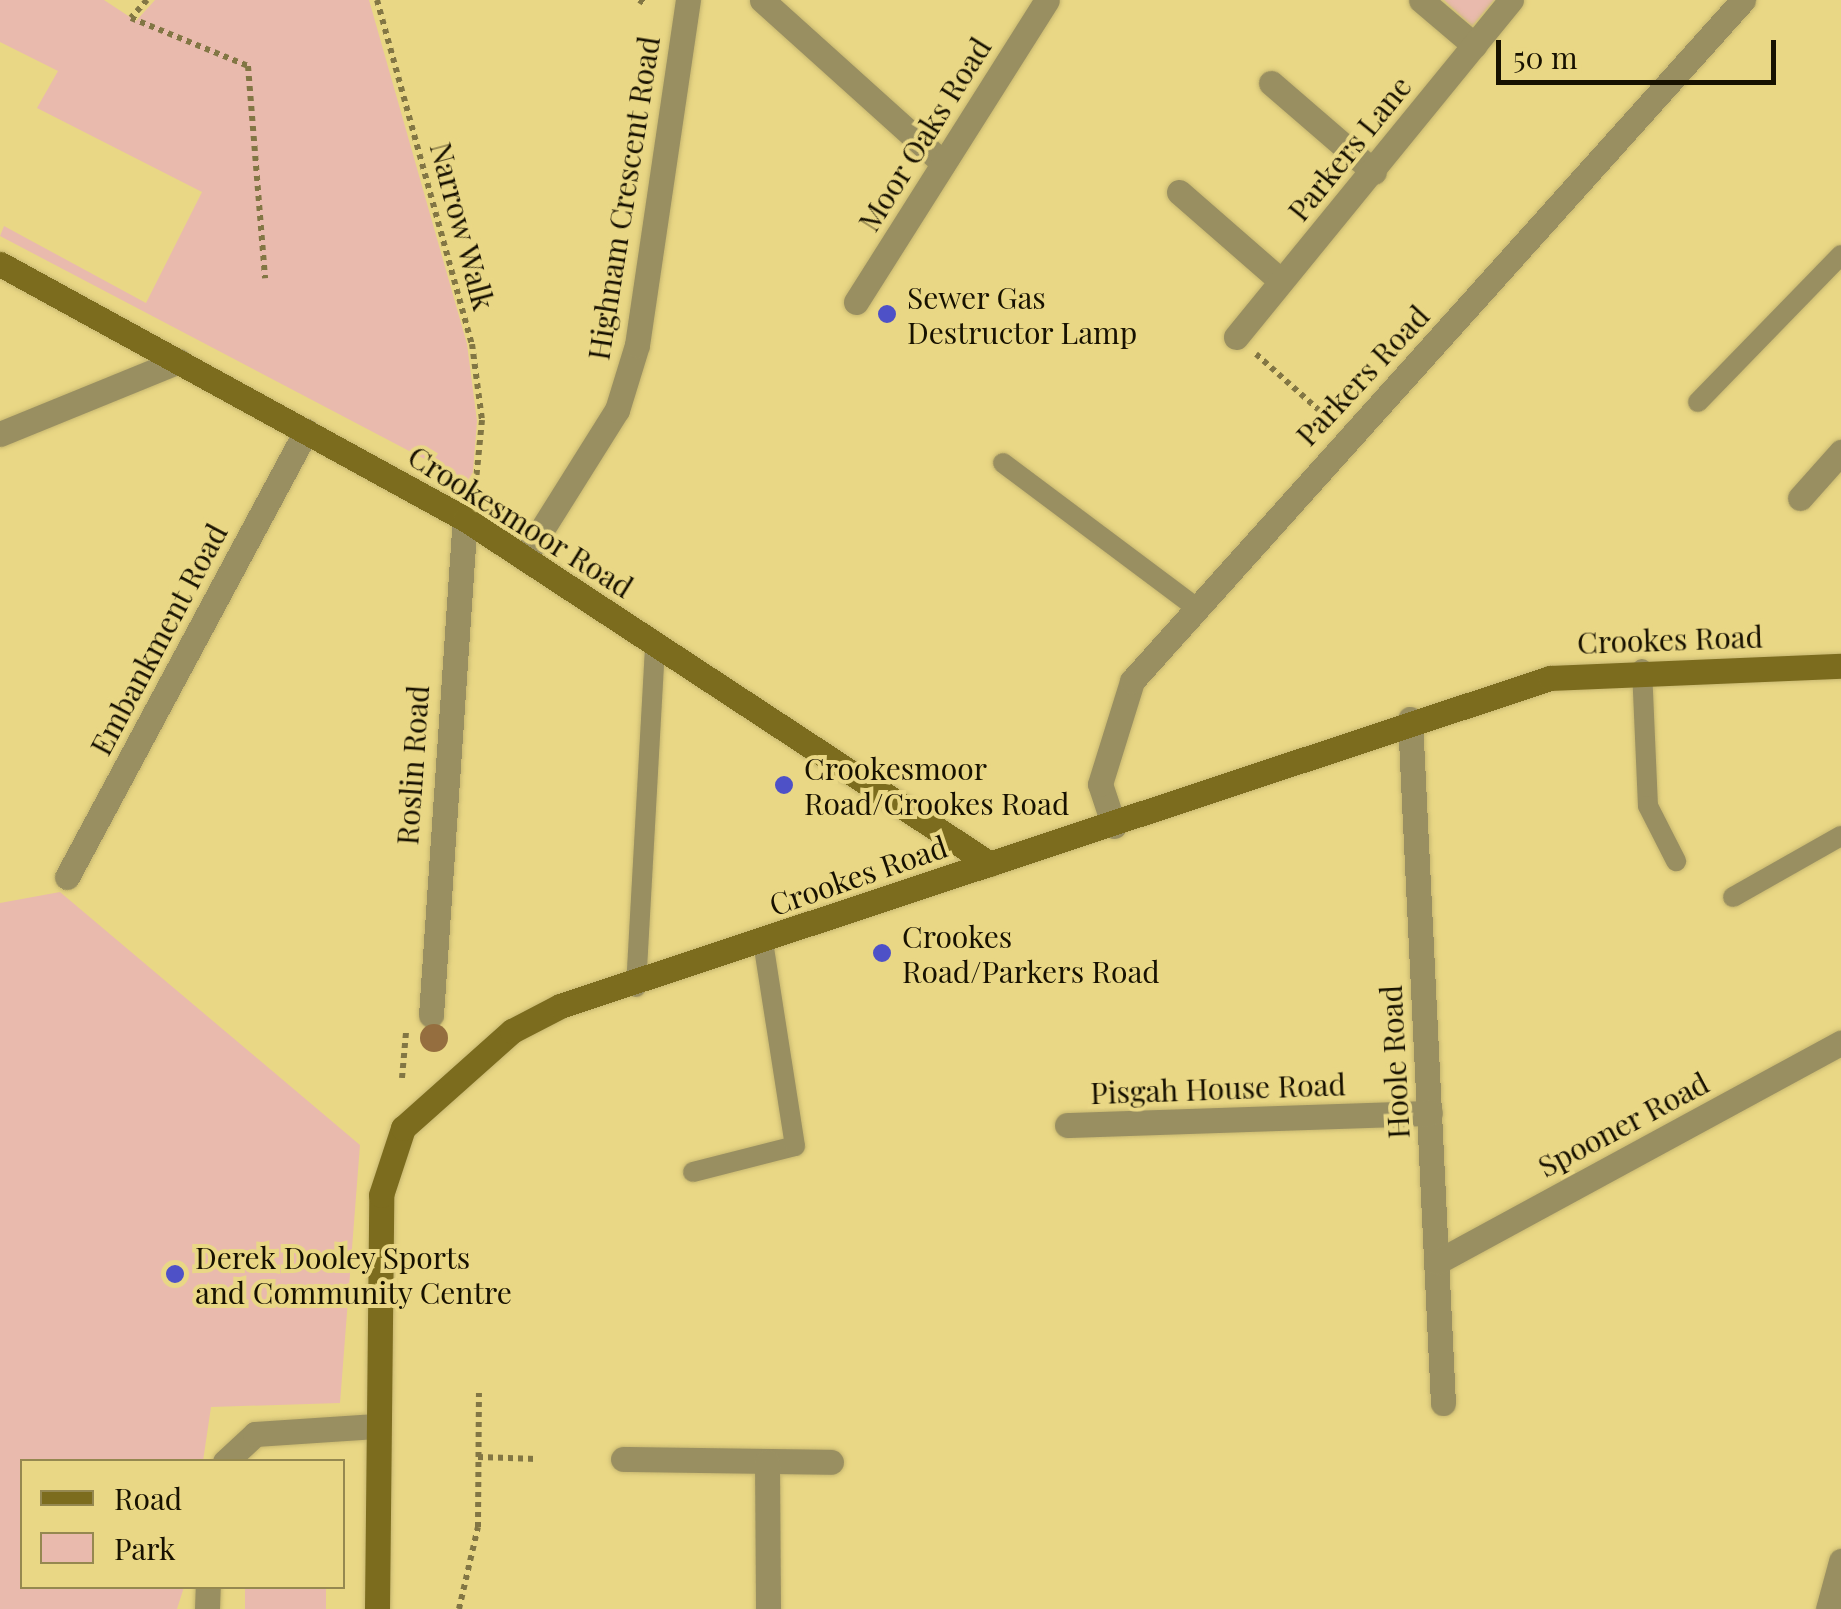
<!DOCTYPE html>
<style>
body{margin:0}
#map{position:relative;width:1841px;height:1609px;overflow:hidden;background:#e9d785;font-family:"Playfair Display",serif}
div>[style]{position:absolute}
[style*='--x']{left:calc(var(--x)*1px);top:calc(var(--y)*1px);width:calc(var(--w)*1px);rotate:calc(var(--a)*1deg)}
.green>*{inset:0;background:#e9baad;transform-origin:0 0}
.path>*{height:6px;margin-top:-3px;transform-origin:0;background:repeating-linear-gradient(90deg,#827644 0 5px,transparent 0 10px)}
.roads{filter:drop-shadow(0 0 2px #c7b770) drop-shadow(0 0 2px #c7b770)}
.lane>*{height:20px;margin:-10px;padding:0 10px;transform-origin:10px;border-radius:10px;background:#998f61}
.street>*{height:25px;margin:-12.5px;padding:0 12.5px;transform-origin:12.5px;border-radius:12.5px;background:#998f61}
.secondary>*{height:25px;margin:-12.5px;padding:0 12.5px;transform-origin:12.5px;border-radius:12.5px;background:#7c6c1e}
.trees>*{width:28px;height:28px;margin:-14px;border-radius:50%;background:#956e3f}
.dots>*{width:28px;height:28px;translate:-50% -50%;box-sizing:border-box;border:5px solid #e9d785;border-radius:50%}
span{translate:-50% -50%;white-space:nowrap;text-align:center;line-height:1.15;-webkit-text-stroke:8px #e9d785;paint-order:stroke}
.street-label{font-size:30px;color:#171100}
.poi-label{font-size:30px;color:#171100}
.left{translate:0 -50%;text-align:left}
.legend{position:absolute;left:20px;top:1459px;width:325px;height:130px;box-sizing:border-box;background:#e9d785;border:2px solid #958850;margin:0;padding:12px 18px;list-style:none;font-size:30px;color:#171100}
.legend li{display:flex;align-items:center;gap:20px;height:50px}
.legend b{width:50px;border:2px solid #958850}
.scale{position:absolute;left:1496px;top:40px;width:280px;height:45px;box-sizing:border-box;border:5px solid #171100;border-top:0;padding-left:12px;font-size:30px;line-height:35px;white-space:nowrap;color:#171100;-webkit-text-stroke:8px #e9d785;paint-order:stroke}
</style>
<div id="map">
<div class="green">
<div style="clip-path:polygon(0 0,104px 0,136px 21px,155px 0,369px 0,467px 344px,477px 421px,472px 484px,0 236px,4px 226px,146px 303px,202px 192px,37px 108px,58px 71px,0 42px)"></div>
<div style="clip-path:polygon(1444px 0,1494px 0,1472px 26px)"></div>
<div style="clip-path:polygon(60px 892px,360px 1145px,340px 1403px,211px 1407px,203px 1461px,22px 1462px,22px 1586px,184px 1587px,177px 1609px,0 1609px,0 903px)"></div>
<div style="left:245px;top:1587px;width:81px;height:22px"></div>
</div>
<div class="path">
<div style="--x:147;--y:0;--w:24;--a:132"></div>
<div style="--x:131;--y:18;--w:126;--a:22.3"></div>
<div style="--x:248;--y:66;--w:213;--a:85.4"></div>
<div style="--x:377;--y:0;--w:357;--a:74.6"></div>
<div style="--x:472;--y:344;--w:77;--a:82.5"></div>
<div style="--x:482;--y:420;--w:70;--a:95.7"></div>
<div style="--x:639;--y:0;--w:6;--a:31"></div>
<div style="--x:1256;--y:354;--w:98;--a:41.7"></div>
<div style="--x:402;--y:1078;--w:46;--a:-85"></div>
<div style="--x:478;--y:1457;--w:59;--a:1.9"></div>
<div style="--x:459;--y:1609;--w:84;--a:-77"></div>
<div style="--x:478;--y:1527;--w:134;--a:-89.6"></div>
</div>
<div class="roads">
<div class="lane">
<div style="--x:1698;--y:402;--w:205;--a:-45.8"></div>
<div style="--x:1003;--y:463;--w:239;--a:36.8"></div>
<div style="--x:1642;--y:669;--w:137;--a:87.5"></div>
<div style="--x:1648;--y:806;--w:62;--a:63"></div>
<div style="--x:1733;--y:897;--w:124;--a:-29.5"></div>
<div style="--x:636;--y:987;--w:345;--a:-86.8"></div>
<div style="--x:693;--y:1172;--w:105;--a:-14.3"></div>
<div style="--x:795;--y:1146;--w:206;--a:-98.9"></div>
</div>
<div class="street">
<div style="--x:762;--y:0;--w:244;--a:42"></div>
<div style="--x:1421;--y:0;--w:70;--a:40.3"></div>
<div style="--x:1271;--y:83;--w:136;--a:40.8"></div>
<div style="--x:1179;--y:192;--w:135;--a:41.1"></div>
<div style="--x:856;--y:302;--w:357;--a:-57.7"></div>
<div style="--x:1236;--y:337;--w:435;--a:-50.8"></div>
<div style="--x:0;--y:434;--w:193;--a:-22.2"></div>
<div style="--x:1800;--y:498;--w:62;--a:-48.3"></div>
<div style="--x:524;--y:558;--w:175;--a:-57.9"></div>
<div style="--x:617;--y:410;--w:68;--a:-72.9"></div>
<div style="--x:637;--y:345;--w:349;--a:-81.6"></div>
<div style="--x:1410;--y:719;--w:685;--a:87.24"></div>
<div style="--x:1114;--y:826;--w:44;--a:-108.4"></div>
<div style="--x:1100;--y:784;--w:108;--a:-72.7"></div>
<div style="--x:1132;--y:681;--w:915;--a:-48.1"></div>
<div style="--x:67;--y:877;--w:506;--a:-61.81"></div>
<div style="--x:431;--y:1015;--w:497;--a:-86.1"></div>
<div style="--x:1067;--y:1125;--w:363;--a:-1.9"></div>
<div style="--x:1437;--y:1262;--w:460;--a:-28.5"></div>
<div style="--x:623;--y:1459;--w:208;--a:0.8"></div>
<div style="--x:225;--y:1462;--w:41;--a:-43"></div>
<div style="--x:255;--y:1434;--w:121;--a:-3.8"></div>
<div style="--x:767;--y:1462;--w:147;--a:89.6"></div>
<div style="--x:207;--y:1609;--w:23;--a:-88"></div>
<div style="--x:1828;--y:1609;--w:50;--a:-74.8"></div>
</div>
<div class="secondary">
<div style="--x:0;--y:264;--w:530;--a:28.74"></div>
<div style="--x:465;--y:519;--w:628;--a:33.31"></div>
<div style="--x:377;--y:1609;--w:414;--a:-89.4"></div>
<div style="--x:381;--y:1195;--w:71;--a:-71.8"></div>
<div style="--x:403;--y:1128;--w:146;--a:-41.7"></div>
<div style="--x:512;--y:1031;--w:54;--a:-27.5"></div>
<div style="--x:560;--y:1006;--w:1043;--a:-18.33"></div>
<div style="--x:1550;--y:678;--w:291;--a:-2.4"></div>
</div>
</div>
<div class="trees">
<div style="left:434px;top:1038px"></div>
</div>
<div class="dots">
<div style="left:887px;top:314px;background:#4e51c7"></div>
<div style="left:784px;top:785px;background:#4e51c7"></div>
<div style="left:882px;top:953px;background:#4e51c7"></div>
<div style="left:175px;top:1274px;background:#4e51c7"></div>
</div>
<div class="street-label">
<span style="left:924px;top:134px;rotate:-58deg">Moor Oaks Road</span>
<span style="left:1349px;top:148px;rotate:-51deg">Parkers Lane</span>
<span style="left:623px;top:198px;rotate:-81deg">Highnam Crescent Road</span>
<span style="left:463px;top:226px;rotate:75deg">Narrow Walk</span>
<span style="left:1362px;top:375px;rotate:-47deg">Parkers Road</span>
<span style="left:521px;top:521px;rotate:32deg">Crookesmoor Road</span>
<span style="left:158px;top:639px;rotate:-62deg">Embankment Road</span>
<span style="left:1670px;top:639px;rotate:-2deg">Crookes Road</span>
<span style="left:412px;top:765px;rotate:-86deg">Roslin Road</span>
<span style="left:858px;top:875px;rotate:-19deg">Crookes Road</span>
<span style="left:1394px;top:1062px;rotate:-93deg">Hoole Road</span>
<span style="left:1218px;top:1088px;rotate:-2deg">Pisgah House Road</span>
<span style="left:1623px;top:1124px;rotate:-28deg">Spooner Road</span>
</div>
<div class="poi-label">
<span class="left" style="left:907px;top:314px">Sewer Gas<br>Destructor Lamp</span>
<span class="left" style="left:804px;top:785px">Crookesmoor<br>Road/Crookes Road</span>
<span class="left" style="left:902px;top:953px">Crookes<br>Road/Parkers Road</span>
<span class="left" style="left:195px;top:1274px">Derek Dooley Sports<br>and Community Centre</span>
</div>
<ul class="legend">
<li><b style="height:12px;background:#7c6c1e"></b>Road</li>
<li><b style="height:28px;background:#e9baad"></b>Park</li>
</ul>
<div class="scale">50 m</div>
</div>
